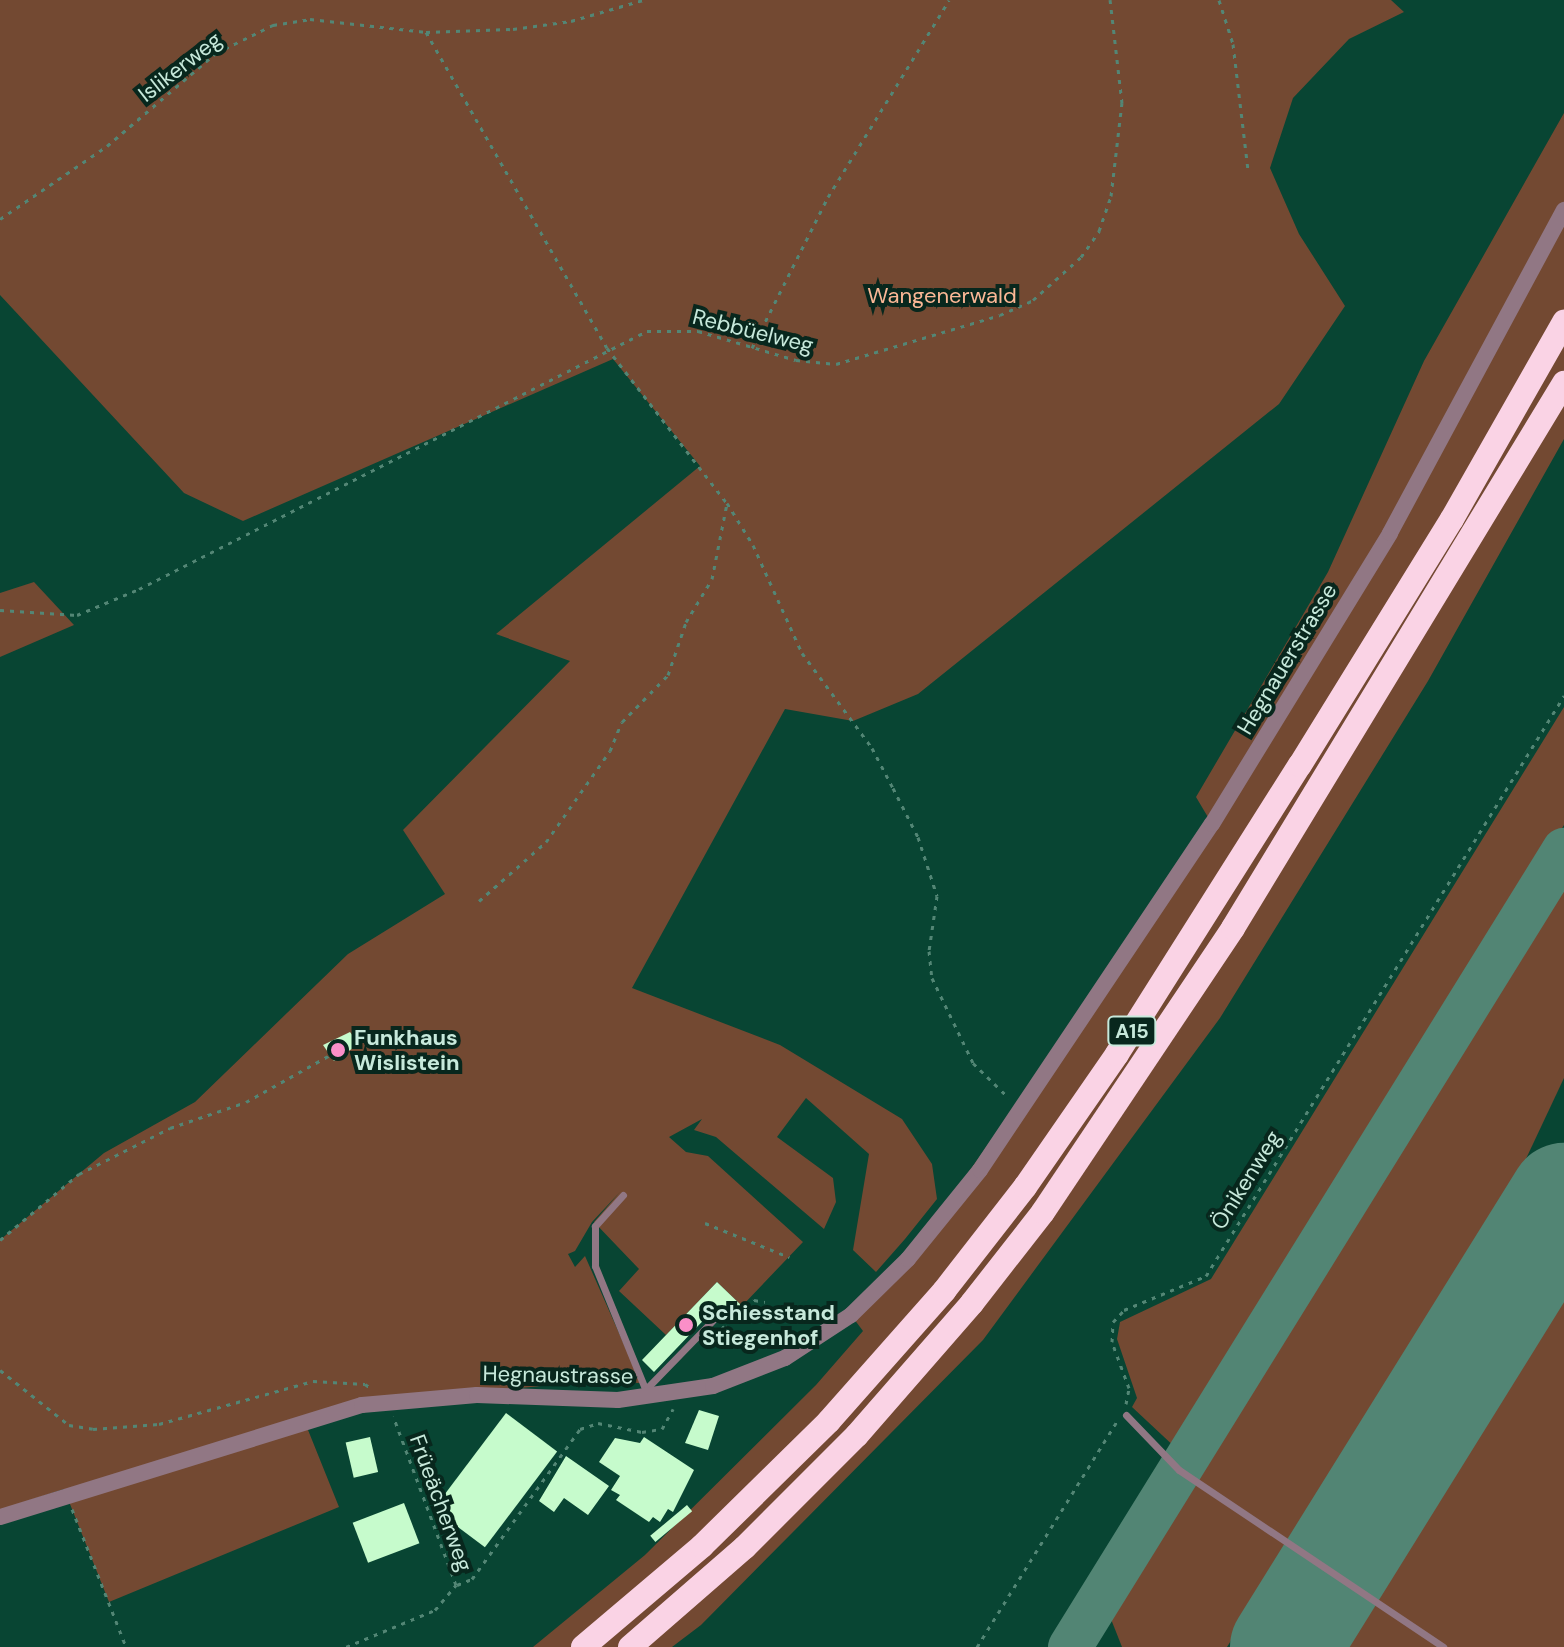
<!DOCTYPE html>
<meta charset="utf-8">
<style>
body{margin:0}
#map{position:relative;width:1564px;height:1647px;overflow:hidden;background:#084533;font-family:"DM Sans",sans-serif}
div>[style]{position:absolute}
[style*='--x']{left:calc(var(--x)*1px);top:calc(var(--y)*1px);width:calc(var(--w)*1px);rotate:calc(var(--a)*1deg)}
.green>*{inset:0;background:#734932}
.taxiway>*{height:44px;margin:-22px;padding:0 22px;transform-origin:22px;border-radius:22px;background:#528574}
.runway>*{height:110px;margin:-55px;padding:0 55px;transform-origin:55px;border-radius:55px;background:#528574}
.building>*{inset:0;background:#c6fbcc;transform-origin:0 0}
.path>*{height:3px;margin-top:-1.5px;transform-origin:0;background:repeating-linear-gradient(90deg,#538675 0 4px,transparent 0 10px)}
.service>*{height:7px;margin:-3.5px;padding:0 3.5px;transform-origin:3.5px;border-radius:3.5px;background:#917784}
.tertiary>*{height:16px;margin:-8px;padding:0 8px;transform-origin:8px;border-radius:8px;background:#917784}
.motorway>*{height:24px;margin:-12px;padding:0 12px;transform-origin:12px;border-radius:12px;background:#fad3e5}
.dots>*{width:22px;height:22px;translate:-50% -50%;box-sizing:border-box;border:4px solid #08271d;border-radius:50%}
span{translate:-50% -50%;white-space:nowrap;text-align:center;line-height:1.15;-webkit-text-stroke:8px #08271d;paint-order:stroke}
.shield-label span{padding:2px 6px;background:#08271d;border:2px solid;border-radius:6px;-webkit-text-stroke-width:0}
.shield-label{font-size:20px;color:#c7e9db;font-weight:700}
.street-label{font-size:22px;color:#c7e9db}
.park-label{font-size:22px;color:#fbb896}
.poi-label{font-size:22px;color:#c7e9db;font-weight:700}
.left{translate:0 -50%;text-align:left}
</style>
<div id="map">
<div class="green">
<div style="clip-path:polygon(0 0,1391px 0,1404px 12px,1349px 39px,1293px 98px,1270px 168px,1299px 234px,1345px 306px,1279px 404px,918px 694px,853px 721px,785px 709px,632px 988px,780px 1045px,902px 1119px,932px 1164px,937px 1199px,905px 1239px,876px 1272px,853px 1250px,869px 1154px,806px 1098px,777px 1137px,833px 1178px,836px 1202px,824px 1229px,716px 1137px,694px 1130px,702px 1119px,669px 1137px,686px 1152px,708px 1156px,803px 1242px,742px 1306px,717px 1282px,666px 1335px,619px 1291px,639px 1269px,594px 1222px,620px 1192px,592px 1222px,575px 1251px,568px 1254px,575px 1267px,585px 1256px,641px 1383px,582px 1382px,441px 1396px,304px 1420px,339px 1507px,109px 1602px,64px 1489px,0 1510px,0 1240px,104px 1153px,195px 1102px,348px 954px,445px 894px,403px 830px,570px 661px,496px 634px,700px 466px,613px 359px,243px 521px,184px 493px,0 295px)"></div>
<div style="clip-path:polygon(1564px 113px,1564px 439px,1428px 681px,1220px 1018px,983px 1340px,701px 1625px,672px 1647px,533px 1647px,645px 1555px,816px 1385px,863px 1331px,851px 1315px,908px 1259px,1212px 824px,1196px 797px,1328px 572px,1424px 361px)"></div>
<div style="clip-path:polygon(34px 582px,74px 625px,0 657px,0 593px)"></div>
<div style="clip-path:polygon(1564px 707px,1564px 825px,1178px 1450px,1132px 1407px,1137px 1398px,1117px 1339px,1120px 1322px,1211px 1279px)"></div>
<div style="clip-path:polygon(1564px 871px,1564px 1078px,1515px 1182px,1227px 1647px,1122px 1647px,1107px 1609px)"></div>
<div style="clip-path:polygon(1564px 1286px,1564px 1647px,1343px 1647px)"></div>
</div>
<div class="taxiway">
<div style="--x:1070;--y:1647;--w:938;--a:-58.21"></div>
</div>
<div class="runway">
<div style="--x:1285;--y:1647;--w:529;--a:-58.14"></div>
</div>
<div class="building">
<div style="clip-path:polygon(350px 1032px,359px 1044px,334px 1061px,323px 1045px)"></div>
<div style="clip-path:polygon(717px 1282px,742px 1306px,731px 1318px,718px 1305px,654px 1372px,642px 1360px)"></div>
<div style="clip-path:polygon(699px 1410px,719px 1416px,708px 1450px,685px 1443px)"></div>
<div style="left:506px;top:1413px;width:64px;height:120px;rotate:37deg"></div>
<div style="left:370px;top:1437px;width:36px;height:25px;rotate:77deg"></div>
<div style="clip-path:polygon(644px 1437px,694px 1470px,673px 1512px,668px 1509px,660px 1522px,653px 1517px,649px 1522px,616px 1500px,620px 1495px,611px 1490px,620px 1476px,599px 1462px,615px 1438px,640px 1443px)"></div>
<div style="clip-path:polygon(566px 1456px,609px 1486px,588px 1515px,564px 1498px,554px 1512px,539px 1501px)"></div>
<div style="left:404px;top:1503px;width:43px;height:55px;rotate:69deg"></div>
<div style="left:687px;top:1505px;width:8px;height:48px;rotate:50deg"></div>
</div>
<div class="path">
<div style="--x:1219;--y:0;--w:46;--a:72.3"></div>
<div style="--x:1233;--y:44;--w:127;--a:83.2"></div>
<div style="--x:426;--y:32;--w:364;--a:60.2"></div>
<div style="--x:607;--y:348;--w:196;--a:52.3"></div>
<div style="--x:727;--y:503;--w:49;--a:58.2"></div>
<div style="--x:753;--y:545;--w:119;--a:65.6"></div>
<div style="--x:802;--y:653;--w:118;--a:53.6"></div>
<div style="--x:872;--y:748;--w:45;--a:62.3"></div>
<div style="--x:893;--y:788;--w:55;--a:63"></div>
<div style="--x:918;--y:837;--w:62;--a:72.1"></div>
<div style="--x:937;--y:896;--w:56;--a:98.3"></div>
<div style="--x:929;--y:951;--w:27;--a:84"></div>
<div style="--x:932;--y:978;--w:94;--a:64.2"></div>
<div style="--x:973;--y:1063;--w:50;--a:44.2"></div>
<div style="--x:0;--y:219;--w:130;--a:-34.3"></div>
<div style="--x:107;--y:146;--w:143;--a:-40.5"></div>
<div style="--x:216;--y:53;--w:64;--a:-26.2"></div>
<div style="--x:273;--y:25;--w:37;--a:-9"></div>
<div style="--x:310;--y:19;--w:117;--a:6.4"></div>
<div style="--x:426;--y:32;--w:87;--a:-2"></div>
<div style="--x:513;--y:29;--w:59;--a:-7.9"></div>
<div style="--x:571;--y:21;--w:75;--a:-16.3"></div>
<div style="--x:752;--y:348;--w:169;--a:-63.3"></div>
<div style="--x:828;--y:197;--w:231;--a:-58.4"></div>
<div style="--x:0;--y:610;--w:77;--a:3.7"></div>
<div style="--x:77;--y:615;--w:67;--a:-22.8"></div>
<div style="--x:139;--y:589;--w:570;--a:-26.92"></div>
<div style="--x:647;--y:331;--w:51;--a:0"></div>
<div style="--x:698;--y:331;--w:102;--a:16.5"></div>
<div style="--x:796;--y:360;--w:40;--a:5.7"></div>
<div style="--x:836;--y:364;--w:171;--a:-16.6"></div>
<div style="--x:1000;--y:315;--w:36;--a:-24"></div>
<div style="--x:1033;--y:300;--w:64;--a:-41.9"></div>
<div style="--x:1081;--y:257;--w:32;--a:-55"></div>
<div style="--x:1099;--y:231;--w:37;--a:-71"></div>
<div style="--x:1111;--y:196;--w:94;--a:-83.3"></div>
<div style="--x:1122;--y:103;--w:104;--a:-96.6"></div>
<div style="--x:479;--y:901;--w:89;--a:-41.4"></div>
<div style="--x:546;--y:842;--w:111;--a:-54.9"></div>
<div style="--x:610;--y:751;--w:31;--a:-68"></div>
<div style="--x:622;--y:722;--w:66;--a:-45.6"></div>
<div style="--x:668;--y:675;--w:56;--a:-71.2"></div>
<div style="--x:686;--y:622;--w:50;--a:-58.8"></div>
<div style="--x:712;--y:579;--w:77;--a:-78.8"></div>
<div style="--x:705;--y:1223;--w:91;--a:22"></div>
<div style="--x:0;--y:1240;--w:103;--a:-39.9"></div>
<div style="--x:79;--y:1174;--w:102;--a:-26.8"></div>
<div style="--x:170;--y:1128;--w:80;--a:-18.9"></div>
<div style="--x:246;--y:1102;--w:96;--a:-29.2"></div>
<div style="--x:722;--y:1326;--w:4;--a:45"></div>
<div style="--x:725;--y:1329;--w:41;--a:-45"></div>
<div style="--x:754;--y:1300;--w:11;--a:10"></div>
<div style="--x:0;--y:1370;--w:88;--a:38.6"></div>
<div style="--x:69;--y:1425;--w:24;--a:9"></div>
<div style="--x:93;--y:1429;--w:66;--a:-4.3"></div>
<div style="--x:159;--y:1424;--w:160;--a:-15.6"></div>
<div style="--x:313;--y:1381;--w:52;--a:3.3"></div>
<div style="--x:365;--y:1384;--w:9;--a:36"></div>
<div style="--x:1126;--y:1404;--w:16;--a:-79"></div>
<div style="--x:1129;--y:1388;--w:49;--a:-110.3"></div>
<div style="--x:1112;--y:1342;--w:20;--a:-87"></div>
<div style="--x:1113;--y:1322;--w:16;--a:-47"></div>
<div style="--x:1124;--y:1310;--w:89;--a:-22.5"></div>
<div style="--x:1206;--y:1276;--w:682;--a:-58.32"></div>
<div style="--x:72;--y:1509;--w:148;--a:68.6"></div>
<div style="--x:457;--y:1585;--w:16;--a:-22"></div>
<div style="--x:472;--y:1579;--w:185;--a:-54.2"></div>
<div style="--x:580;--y:1429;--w:19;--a:-18"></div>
<div style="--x:598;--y:1423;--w:45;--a:11.6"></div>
<div style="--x:642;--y:1432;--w:20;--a:-9"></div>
<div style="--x:662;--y:1429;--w:23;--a:-61"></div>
<div style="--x:346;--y:1647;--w:96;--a:-22.6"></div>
<div style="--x:435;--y:1610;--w:33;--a:-50"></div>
<div style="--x:456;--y:1585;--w:180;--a:-110.4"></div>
<div style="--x:977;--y:1647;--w:266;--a:-58.2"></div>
</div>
<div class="service">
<div style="--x:623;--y:1195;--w:42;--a:132.1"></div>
<div style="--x:595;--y:1226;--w:40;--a:90"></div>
<div style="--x:595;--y:1266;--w:140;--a:67.8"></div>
<div style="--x:647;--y:1388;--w:96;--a:-45.8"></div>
<div style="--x:1126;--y:1415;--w:76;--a:46.1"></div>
<div style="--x:1179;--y:1470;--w:318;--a:33.8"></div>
</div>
<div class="tertiary">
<div style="--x:0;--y:1517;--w:379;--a:-17.2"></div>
<div style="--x:362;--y:1405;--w:115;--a:-5"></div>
<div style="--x:477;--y:1395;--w:141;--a:2"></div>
<div style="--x:618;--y:1400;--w:96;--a:-8.4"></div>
<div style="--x:713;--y:1386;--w:77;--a:-21.3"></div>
<div style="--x:785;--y:1358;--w:79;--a:-33.1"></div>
<div style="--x:851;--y:1315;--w:80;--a:-44.5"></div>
<div style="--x:908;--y:1259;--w:114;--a:-51"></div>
<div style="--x:980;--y:1170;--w:417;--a:-56.2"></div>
<div style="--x:1212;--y:824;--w:341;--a:-58.5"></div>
<div style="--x:1390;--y:533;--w:367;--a:-61.7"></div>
</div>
<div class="motorway">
<div style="--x:583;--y:1647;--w:156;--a:-40.3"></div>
<div style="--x:702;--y:1546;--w:178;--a:-44.5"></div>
<div style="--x:829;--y:1421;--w:174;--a:-48.5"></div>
<div style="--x:944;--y:1291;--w:132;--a:-52.1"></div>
<div style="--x:1025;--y:1187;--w:162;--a:-55.3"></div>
<div style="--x:1117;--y:1054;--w:342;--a:-57.7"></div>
<div style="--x:1300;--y:765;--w:289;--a:-58.3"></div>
<div style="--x:1452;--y:519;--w:227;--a:-60.4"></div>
<div style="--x:630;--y:1647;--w:152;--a:-41"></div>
<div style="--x:745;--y:1547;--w:158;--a:-45"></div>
<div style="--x:857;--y:1435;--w:175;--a:-48.9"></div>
<div style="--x:972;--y:1303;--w:115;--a:-52"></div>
<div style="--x:1043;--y:1212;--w:342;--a:-56.2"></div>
<div style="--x:1233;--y:928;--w:638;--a:-58.73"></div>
</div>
<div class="dots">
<div style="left:338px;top:1050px;background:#fa8fc8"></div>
<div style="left:686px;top:1325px;background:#fa8fc8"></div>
</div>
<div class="shield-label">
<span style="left:1132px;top:1031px">A15</span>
</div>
<div class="street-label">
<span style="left:180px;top:67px;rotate:-38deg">Islikerweg</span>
<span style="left:753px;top:331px;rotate:14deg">Rebbüelweg</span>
<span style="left:1287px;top:659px;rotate:-59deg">Hegnauerstrasse</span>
<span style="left:1246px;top:1180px;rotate:-58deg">Önikenweg</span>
<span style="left:558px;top:1375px;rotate:1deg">Hegnaustrasse</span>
<span style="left:441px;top:1503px;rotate:70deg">Früeächerweg</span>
</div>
<div class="park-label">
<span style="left:942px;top:296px">Wangenerwald</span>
</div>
<div class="poi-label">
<span class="left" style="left:354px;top:1050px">Funkhaus<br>Wislistein</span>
<span class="left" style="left:702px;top:1325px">Schiesstand<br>Stiegenhof</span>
</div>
</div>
